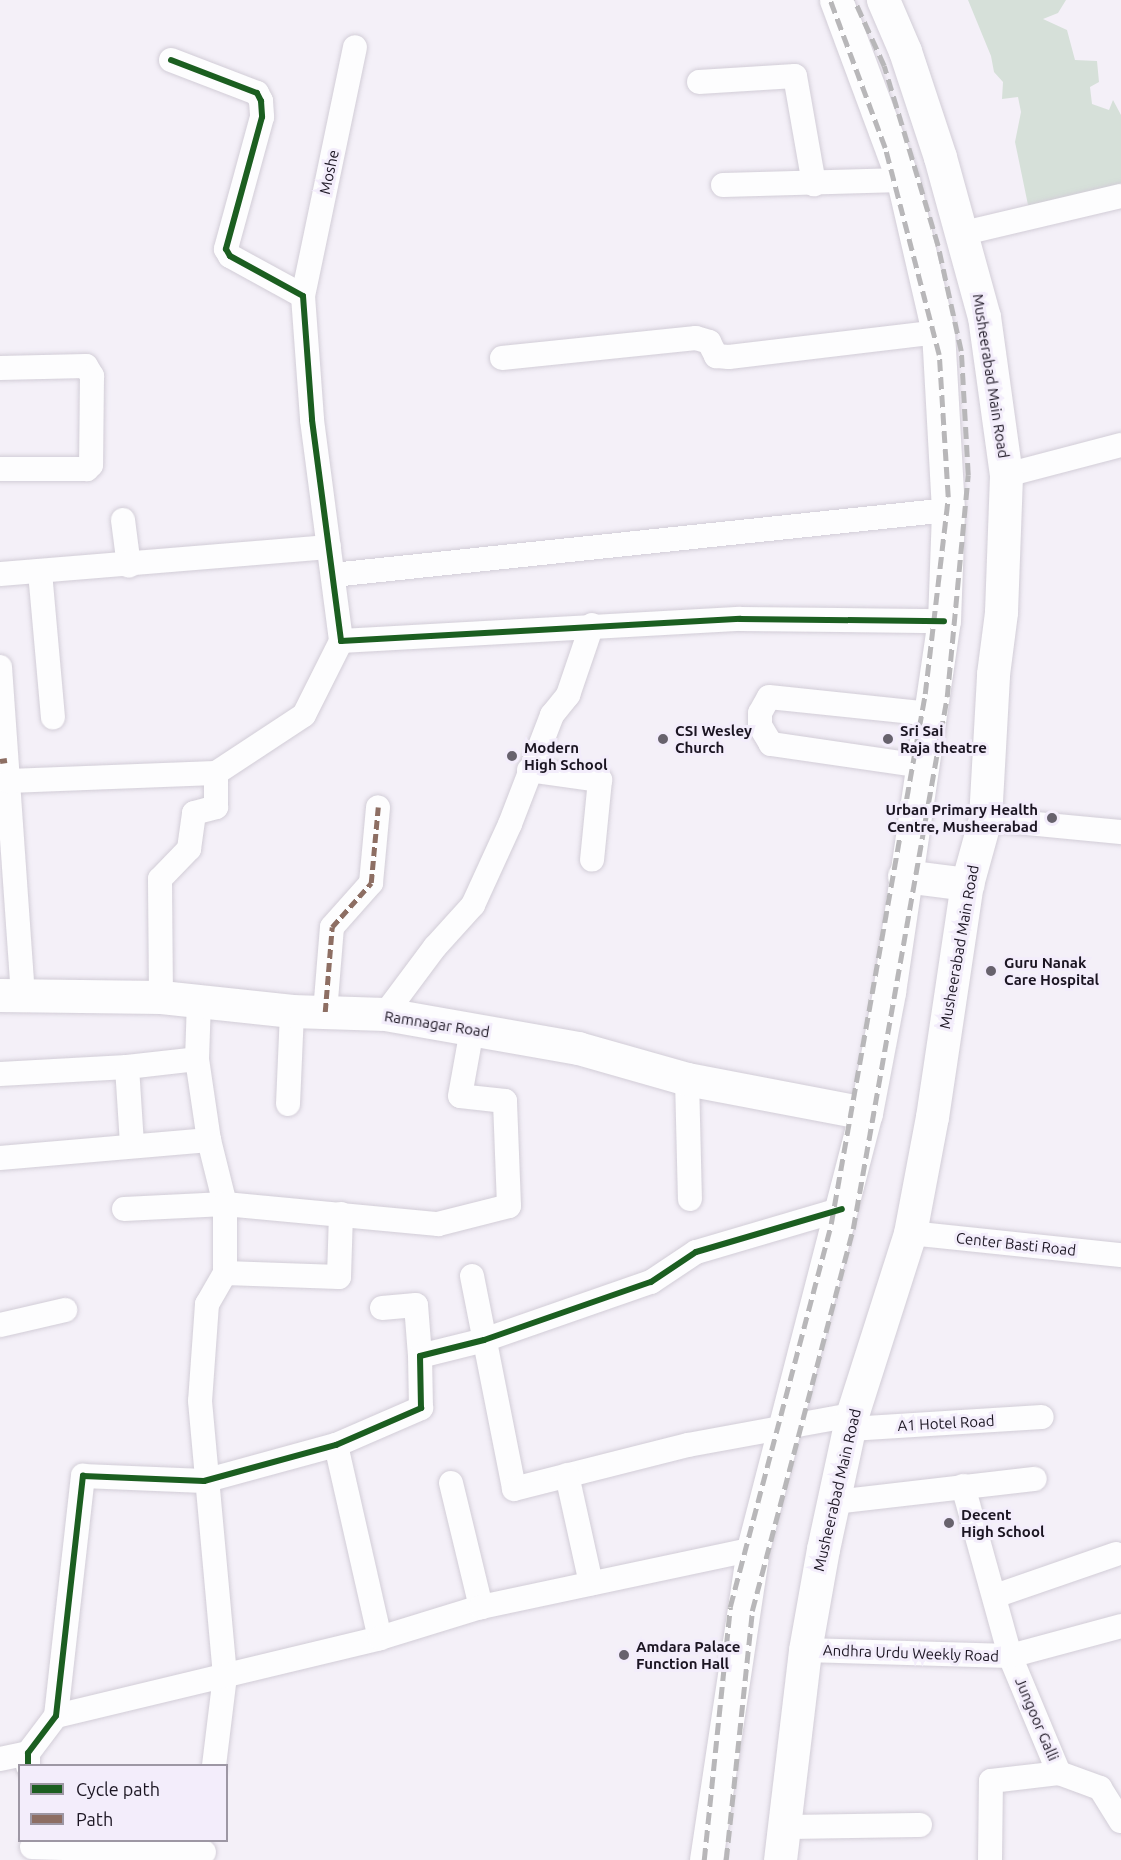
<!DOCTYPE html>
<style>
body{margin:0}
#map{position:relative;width:1121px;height:1860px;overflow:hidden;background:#f4f0f8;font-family:Ubuntu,sans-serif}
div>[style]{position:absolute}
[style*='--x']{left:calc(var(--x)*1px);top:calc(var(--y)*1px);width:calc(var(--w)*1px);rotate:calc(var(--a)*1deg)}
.green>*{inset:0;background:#d6e0d9}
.roads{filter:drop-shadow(0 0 2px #d2cdd7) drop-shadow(0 0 2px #d2cdd7)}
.street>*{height:24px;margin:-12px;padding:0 12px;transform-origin:12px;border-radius:12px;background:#fdfdfe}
.secondary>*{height:33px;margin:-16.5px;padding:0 16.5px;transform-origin:16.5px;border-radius:16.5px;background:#fdfdfe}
.primary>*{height:33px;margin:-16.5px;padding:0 16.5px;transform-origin:16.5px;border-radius:16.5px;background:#fdfdfe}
.rail>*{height:4.5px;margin-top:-2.25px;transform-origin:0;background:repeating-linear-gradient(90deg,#b8b7b9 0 12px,transparent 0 18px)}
.quiet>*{height:4.5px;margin-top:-2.25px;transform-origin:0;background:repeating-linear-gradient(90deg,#8d6e63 0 9px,transparent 0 13.5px)}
.cycleway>*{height:6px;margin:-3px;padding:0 3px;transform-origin:3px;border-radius:3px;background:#1b5e20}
.dots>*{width:16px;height:16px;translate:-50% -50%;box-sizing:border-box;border:3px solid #f3edfb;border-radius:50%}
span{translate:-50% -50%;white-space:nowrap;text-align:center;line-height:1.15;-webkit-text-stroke:6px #f3edfb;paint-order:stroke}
.street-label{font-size:15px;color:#1b1522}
.poi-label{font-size:15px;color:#1b1522;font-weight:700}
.left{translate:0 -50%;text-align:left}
.right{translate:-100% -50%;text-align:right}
.legend{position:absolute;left:18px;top:1764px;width:210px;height:78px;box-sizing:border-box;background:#f3edfb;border:2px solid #9d97a4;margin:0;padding:8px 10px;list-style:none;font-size:18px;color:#1b1522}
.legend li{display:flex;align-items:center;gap:12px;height:30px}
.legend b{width:30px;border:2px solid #9d97a4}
</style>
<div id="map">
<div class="green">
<div style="clip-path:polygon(968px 0,1066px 0,1058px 13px,1043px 19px,1067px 30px,1075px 60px,1097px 61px,1099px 82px,1090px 87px,1092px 104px,1109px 110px,1113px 100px,1121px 115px,1121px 191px,1041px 208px,1028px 205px,1015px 142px,1021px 112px,1018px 97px,1002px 99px,1003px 82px,994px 72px,991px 56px)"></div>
</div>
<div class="roads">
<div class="street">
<div style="--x:171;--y:60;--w:92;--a:21"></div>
<div style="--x:257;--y:93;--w:9;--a:63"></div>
<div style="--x:261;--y:101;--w:16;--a:86"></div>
<div style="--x:262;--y:117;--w:137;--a:105.3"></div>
<div style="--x:226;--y:249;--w:8;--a:60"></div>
<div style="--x:230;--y:256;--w:83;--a:28.7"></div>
<div style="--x:303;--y:296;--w:124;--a:85.8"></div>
<div style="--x:312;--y:420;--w:223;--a:82.5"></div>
<div style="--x:341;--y:641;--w:400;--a:-3.2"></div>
<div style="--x:740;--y:619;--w:204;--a:0.6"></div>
<div style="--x:699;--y:82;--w:96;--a:-3.6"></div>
<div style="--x:795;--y:76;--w:110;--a:80"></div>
<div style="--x:723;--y:185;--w:180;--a:-1.6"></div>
<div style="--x:964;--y:233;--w:161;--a:-13.3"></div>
<div style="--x:303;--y:296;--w:254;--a:-78.2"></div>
<div style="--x:502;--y:358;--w:195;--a:-5.9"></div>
<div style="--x:696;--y:338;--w:14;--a:17"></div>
<div style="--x:709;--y:342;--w:16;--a:63"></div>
<div style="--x:716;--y:356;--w:13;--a:4"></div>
<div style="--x:729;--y:357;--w:210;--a:-6.8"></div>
<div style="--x:0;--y:368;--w:86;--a:-1.3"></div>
<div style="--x:86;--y:366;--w:12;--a:59"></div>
<div style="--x:92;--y:376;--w:89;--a:90.6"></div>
<div style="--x:91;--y:465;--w:6;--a:135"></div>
<div style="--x:87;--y:469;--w:87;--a:180"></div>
<div style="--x:1006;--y:475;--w:119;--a:-14.6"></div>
<div style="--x:123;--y:520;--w:46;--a:82.6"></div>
<div style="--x:40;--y:572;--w:146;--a:84.9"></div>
<div style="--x:0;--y:574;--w:330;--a:-4.7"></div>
<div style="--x:333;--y:575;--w:618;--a:-6.03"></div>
<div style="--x:0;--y:667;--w:329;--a:86"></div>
<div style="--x:922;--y:766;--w:153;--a:-171.7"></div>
<div style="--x:771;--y:744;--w:21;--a:-121"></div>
<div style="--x:760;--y:726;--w:13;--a:-90"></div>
<div style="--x:760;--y:713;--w:18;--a:-61"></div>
<div style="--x:769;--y:697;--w:162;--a:6"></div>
<div style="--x:529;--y:770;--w:72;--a:8"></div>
<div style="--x:600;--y:780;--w:80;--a:95.7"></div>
<div style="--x:8;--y:781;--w:208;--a:-2.2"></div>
<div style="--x:985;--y:819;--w:137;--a:5.5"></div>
<div style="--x:161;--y:997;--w:118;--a:-90.5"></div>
<div style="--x:160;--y:879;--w:42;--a:-46"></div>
<div style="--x:189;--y:849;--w:36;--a:-82"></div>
<div style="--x:194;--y:813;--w:23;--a:-15"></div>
<div style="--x:216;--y:807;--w:34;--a:-90"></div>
<div style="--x:216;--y:773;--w:105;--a:-33.4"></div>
<div style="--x:304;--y:715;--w:83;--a:-63.4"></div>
<div style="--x:199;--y:1000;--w:59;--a:91.9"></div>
<div style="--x:197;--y:1059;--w:82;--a:81.6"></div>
<div style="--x:209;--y:1140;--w:66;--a:76"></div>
<div style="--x:225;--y:1204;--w:69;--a:90"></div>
<div style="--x:225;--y:1273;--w:36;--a:120"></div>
<div style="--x:207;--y:1304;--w:97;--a:94.1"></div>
<div style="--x:200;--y:1401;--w:276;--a:84.8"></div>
<div style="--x:225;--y:1676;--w:91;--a:97"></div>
<div style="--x:325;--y:1012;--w:85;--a:-85.3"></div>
<div style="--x:332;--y:927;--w:59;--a:-48.4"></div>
<div style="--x:371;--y:883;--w:76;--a:-84.7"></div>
<div style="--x:385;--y:1014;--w:84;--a:-53.3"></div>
<div style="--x:435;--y:947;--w:57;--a:-47.9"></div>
<div style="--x:473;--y:905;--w:89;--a:-65.4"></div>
<div style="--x:510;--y:824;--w:117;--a:-68.9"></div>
<div style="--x:552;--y:715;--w:26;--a:-51"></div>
<div style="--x:568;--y:695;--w:74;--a:-71.1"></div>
<div style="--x:127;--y:1067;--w:78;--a:86.3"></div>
<div style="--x:0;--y:1074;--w:127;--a:-3.2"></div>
<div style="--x:127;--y:1067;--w:70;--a:-6.5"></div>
<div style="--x:687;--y:1079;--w:120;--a:88.6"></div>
<div style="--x:288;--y:1104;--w:93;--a:-87.5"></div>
<div style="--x:0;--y:1158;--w:210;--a:-4.9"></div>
<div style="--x:124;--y:1209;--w:101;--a:-2.8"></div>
<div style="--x:225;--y:1204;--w:214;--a:5.4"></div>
<div style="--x:438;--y:1224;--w:73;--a:-14.2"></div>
<div style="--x:509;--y:1206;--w:105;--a:-92.2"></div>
<div style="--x:505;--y:1101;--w:45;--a:-173.7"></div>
<div style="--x:460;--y:1096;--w:68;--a:-79.8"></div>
<div style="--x:910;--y:1233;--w:212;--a:6"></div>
<div style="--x:225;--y:1273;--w:114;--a:2"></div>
<div style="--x:339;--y:1277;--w:63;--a:-88.2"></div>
<div style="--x:472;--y:1276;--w:217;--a:78.8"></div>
<div style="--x:514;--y:1489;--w:179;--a:-14.2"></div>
<div style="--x:688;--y:1445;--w:167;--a:-10.4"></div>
<div style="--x:382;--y:1308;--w:34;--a:-5"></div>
<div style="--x:416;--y:1305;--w:51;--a:85.5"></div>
<div style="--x:0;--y:1325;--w:67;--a:-13"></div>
<div style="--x:850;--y:1429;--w:192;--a:-3.6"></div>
<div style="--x:336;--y:1445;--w:198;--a:77.2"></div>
<div style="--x:567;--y:1475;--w:111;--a:77.5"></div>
<div style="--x:451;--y:1483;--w:128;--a:76.4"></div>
<div style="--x:963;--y:1486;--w:176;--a:74.5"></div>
<div style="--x:1010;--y:1656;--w:127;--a:67.3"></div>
<div style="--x:1059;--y:1773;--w:44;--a:20.1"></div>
<div style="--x:1100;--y:1788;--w:39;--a:58"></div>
<div style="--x:835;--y:1502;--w:201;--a:-6.6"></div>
<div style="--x:995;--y:1596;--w:128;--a:-19.1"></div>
<div style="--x:805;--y:1650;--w:205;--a:1.7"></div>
<div style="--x:1010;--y:1656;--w:115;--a:-15.1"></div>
<div style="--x:56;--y:1716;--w:333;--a:-13.5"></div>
<div style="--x:380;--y:1638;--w:106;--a:-17.1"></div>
<div style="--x:481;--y:1607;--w:278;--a:-12"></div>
<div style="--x:0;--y:1759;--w:29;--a:-12"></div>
<div style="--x:28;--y:1766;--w:13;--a:-90"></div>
<div style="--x:28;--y:1753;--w:46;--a:-52.9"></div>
<div style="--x:56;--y:1716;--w:242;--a:-83.6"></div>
<div style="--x:83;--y:1476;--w:121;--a:2.4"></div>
<div style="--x:204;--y:1481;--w:137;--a:-15.3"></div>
<div style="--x:336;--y:1445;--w:93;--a:-23.5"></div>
<div style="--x:421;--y:1408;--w:52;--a:-91.1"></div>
<div style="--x:420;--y:1356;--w:66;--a:-14"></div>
<div style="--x:484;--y:1340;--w:177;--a:-19.2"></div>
<div style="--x:651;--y:1282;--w:54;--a:-33.7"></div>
<div style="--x:696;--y:1252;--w:152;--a:-16.4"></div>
<div style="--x:786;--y:1827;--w:134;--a:-0.9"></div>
<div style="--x:32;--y:1847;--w:172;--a:1.7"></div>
<div style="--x:990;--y:1860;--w:79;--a:-89.3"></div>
<div style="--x:991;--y:1781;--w:68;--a:-6.7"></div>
</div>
<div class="secondary">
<div style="--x:0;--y:995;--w:161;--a:0.7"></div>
<div style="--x:161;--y:997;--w:132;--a:6.1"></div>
<div style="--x:292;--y:1011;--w:93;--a:1.8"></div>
<div style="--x:385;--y:1014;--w:196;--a:10"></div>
<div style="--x:578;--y:1048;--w:113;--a:15.9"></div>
<div style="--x:687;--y:1079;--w:182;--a:10.8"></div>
</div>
<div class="primary">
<div style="--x:904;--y:876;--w:64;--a:7.2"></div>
<div style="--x:706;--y:1860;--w:315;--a:-81.4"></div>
<div style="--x:753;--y:1549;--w:450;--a:-75.5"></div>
<div style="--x:866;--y:1113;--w:123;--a:-79.2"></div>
<div style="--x:889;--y:992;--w:375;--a:-81.6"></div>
<div style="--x:944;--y:621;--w:111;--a:-87.9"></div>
<div style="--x:948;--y:510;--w:178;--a:-93.2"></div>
<div style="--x:938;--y:332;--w:156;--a:-103"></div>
<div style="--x:903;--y:180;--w:192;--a:-110.4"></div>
<div style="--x:780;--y:1860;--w:211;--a:-83.2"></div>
<div style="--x:805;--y:1650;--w:103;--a:-79.9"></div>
<div style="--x:823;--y:1549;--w:137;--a:-77.8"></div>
<div style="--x:852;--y:1415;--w:191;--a:-72.3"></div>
<div style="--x:910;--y:1233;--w:118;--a:-79.3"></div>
<div style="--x:932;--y:1117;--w:236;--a:-81.5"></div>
<div style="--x:967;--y:884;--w:67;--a:-74.5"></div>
<div style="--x:985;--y:819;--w:145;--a:-86.8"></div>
<div style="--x:993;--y:674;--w:63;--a:-82.6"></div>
<div style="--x:1001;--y:612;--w:137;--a:-87.9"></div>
<div style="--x:1006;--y:475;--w:160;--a:-97.9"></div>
<div style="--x:984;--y:317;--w:166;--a:-105.4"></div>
<div style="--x:940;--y:157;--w:112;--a:-108.3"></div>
<div style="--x:905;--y:51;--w:56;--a:-113.3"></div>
</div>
</div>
<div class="rail">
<div style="--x:704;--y:1860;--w:254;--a:-84.1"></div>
<div style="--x:730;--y:1607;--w:396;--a:-75.2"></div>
<div style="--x:831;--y:1224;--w:538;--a:-79.94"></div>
<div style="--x:925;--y:694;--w:198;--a:-83.3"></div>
<div style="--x:948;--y:497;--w:142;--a:-93.6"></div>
<div style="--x:939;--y:355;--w:214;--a:-104.6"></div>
<div style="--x:885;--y:148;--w:158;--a:-110.4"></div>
<div style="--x:726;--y:1860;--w:250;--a:-84"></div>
<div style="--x:752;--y:1611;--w:395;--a:-75.2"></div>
<div style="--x:853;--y:1229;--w:540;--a:-79.98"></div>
<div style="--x:947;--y:697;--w:223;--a:-84.6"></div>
<div style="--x:968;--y:475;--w:124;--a:-93.2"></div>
<div style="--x:961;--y:351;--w:107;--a:-102.4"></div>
<div style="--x:938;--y:246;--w:188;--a:-106.7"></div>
<div style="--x:884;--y:66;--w:72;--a:-114.4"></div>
</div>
<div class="quiet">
<div style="--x:0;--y:761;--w:7;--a:-8"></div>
<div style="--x:325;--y:1012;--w:85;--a:-85.3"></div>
<div style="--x:332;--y:927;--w:59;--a:-48.4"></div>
<div style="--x:371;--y:883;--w:76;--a:-84.7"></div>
</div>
<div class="cycleway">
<div style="--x:171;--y:60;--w:92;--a:21"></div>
<div style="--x:257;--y:93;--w:9;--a:63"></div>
<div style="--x:261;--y:101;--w:16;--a:86"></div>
<div style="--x:262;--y:117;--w:137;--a:105.3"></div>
<div style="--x:226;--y:249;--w:8;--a:60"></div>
<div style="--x:230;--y:256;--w:83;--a:28.7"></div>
<div style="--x:303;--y:296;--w:124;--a:85.8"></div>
<div style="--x:312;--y:420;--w:223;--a:82.5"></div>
<div style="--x:341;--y:641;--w:400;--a:-3.2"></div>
<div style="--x:740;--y:619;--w:204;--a:0.6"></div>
<div style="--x:28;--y:1766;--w:13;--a:-90"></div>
<div style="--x:28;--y:1753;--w:46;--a:-52.9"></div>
<div style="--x:56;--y:1716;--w:242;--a:-83.6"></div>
<div style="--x:83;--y:1476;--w:121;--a:2.4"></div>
<div style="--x:204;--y:1481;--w:137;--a:-15.3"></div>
<div style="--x:336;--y:1445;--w:93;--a:-23.5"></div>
<div style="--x:421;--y:1408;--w:52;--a:-91.1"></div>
<div style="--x:420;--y:1356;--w:66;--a:-14"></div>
<div style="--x:484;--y:1340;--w:177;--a:-19.2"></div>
<div style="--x:651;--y:1282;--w:54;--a:-33.7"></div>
<div style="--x:696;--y:1252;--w:152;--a:-16.4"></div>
</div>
<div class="dots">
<div style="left:663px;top:739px;background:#67626d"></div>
<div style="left:888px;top:739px;background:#67626d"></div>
<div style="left:512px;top:756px;background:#67626d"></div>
<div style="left:1052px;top:818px;background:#67626d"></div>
<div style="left:991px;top:971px;background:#67626d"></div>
<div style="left:949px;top:1523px;background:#67626d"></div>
<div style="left:624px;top:1655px;background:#67626d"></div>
</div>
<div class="street-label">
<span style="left:329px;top:172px;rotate:-78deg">Moshe</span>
<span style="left:991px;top:376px;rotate:81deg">Musheerabad Main Road</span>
<span style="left:959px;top:947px;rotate:-80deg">Musheerabad Main Road</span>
<span style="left:437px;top:1024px;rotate:9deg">Ramnagar Road</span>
<span style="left:1016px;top:1244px;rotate:6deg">Center Basti Road</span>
<span style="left:946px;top:1423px;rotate:-3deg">A1 Hotel Road</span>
<span style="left:837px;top:1490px;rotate:-77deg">Musheerabad Main Road</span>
<span style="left:911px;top:1653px;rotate:2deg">Andhra Urdu Weekly Road</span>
<span style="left:1037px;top:1719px;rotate:67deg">Jungoor Galli</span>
</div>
<div class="poi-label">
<span class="left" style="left:675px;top:739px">CSI Wesley<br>Church</span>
<span class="left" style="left:900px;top:739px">Sri Sai<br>Raja theatre</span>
<span class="left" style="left:524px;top:756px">Modern<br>High School</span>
<span class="right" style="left:1038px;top:818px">Urban Primary Health<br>Centre, Musheerabad</span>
<span class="left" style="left:1004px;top:971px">Guru Nanak<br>Care Hospital</span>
<span class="left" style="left:961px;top:1523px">Decent<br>High School</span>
<span class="left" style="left:636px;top:1655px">Amdara Palace<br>Function Hall</span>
</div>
<ul class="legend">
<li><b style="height:8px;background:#1b5e20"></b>Cycle path</li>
<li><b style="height:8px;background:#8d6e63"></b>Path</li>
</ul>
</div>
